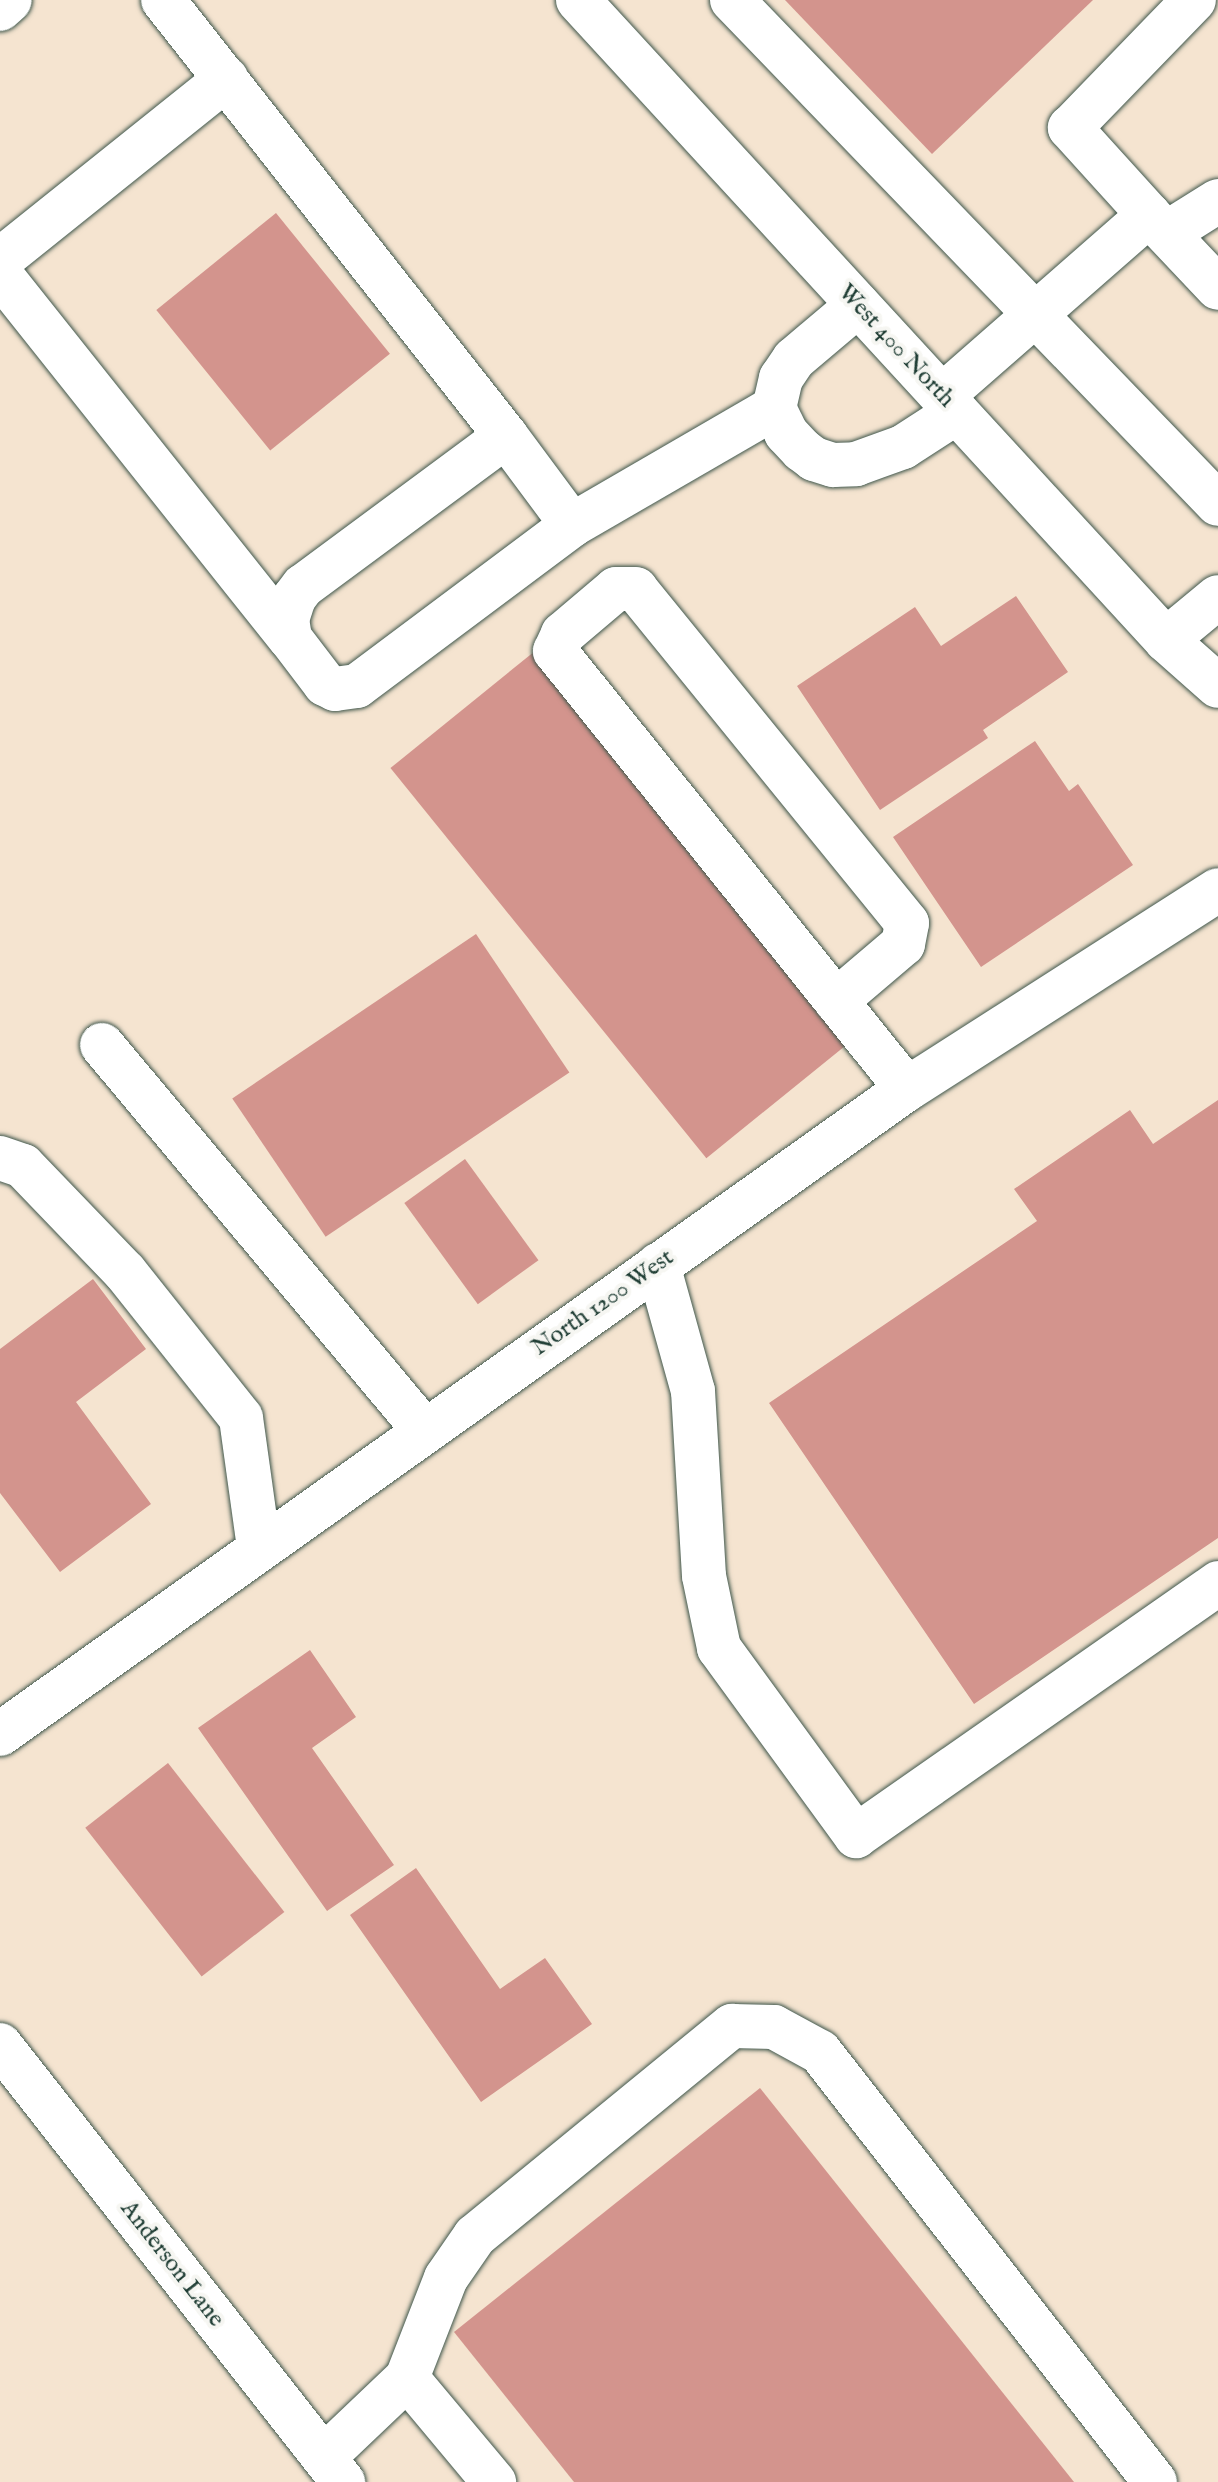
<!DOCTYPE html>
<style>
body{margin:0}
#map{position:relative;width:1218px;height:2482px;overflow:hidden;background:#f5e4d0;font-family:"IM FELL English",serif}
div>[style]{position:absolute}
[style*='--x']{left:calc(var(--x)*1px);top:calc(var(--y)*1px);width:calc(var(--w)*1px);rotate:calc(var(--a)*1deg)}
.building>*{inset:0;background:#d3948d;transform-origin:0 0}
.roads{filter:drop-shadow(0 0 2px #3f564b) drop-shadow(0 0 2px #3f564b)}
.minor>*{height:44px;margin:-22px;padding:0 22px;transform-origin:22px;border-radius:22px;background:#fff}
span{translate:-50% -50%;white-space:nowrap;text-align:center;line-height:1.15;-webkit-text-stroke:8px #f6f6f2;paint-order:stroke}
.street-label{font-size:24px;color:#1f3d34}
</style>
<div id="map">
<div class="building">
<div style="clip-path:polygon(785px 0,1093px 0,932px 154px)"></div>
<div style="left:276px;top:213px;width:181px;height:154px;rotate:51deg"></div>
<div style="clip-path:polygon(1016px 596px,1068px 672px,983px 730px,988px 738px,880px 810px,797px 686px,915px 607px,941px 646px)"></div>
<div style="left:535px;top:651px;width:502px;height:186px;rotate:51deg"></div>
<div style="clip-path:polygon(1035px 741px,1069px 791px,1078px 784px,1133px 865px,981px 967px,893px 837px)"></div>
<div style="left:476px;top:934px;width:167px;height:294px;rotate:56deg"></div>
<div style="clip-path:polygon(1218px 1100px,1218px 1538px,974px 1704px,769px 1403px,1037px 1221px,1014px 1189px,1130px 1110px,1153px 1144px)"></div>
<div style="left:465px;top:1159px;width:125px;height:75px;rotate:54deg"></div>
<div style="clip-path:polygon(93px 1279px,146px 1349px,76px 1402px,151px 1504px,60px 1572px,0 1493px,0 1349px)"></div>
<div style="clip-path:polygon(310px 1650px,356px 1717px,312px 1748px,394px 1865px,327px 1911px,198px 1728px)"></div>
<div style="left:168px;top:1763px;width:189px;height:105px;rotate:52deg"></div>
<div style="clip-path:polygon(416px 1868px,500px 1989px,545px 1958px,592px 2024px,481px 2102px,350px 1915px)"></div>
<div style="clip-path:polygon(760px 2088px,1074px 2482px,574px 2482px,454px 2332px)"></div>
</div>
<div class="roads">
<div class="minor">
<div style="--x:163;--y:0;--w:555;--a:51.81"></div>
<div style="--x:578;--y:0;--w:869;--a:47.42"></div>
<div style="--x:1166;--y:640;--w:69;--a:41.5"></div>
<div style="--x:732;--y:0;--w:700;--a:46.04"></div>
<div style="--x:0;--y:9;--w:13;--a:-42"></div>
<div style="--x:1149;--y:215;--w:118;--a:-132.2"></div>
<div style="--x:1070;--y:128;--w:178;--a:-45.9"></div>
<div style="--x:1167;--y:233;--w:60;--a:-32.1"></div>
<div style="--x:0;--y:260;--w:290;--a:-38.7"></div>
<div style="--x:0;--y:274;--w:465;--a:51.5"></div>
<div style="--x:858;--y:305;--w:84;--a:139.8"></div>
<div style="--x:794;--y:359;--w:23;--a:124"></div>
<div style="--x:781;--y:378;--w:31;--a:103"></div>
<div style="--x:774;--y:408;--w:28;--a:64"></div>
<div style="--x:786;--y:433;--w:23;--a:47"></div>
<div style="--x:802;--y:450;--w:15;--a:37"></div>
<div style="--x:814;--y:459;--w:20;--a:18"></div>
<div style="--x:833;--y:465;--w:23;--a:-2"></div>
<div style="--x:856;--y:464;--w:50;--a:-19.9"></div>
<div style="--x:903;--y:447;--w:64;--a:-32.9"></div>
<div style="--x:942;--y:396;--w:275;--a:-41.2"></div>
<div style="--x:1149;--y:215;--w:100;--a:46.6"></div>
<div style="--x:572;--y:525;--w:111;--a:-126.6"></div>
<div style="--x:506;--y:436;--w:252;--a:143.5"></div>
<div style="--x:303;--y:586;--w:15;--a:127"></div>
<div style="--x:294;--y:598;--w:22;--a:108"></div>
<div style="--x:287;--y:619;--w:19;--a:81"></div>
<div style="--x:290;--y:638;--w:58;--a:52.7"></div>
<div style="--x:325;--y:684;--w:11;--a:27"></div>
<div style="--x:335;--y:689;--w:22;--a:-8"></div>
<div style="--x:357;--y:686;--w:269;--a:-36.8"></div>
<div style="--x:572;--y:525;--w:233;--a:-30.1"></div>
<div style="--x:1166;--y:640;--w:67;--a:-39.6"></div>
<div style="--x:836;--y:1001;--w:88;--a:-40.4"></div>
<div style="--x:903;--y:944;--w:21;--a:-79"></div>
<div style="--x:907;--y:923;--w:430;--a:-129.1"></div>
<div style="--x:636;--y:589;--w:20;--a:180"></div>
<div style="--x:616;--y:589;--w:70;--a:139.7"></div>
<div style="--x:563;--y:634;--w:19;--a:115"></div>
<div style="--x:555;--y:651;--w:562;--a:51.21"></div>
<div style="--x:102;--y:1045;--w:502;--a:50.09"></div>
<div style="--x:0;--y:1158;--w:24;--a:19"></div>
<div style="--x:23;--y:1166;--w:147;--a:46.1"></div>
<div style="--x:125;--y:1272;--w:186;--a:51.5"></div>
<div style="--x:241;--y:1418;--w:131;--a:82.1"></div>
<div style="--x:658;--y:1265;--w:131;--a:74.5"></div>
<div style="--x:693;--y:1391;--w:185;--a:86.6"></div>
<div style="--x:704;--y:1576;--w:74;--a:78.2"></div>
<div style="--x:719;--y:1648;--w:233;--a:53.9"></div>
<div style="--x:856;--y:1836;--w:442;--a:-34.9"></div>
<div style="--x:0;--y:1734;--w:1113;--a:-35.42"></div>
<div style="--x:907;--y:1089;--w:369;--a:-32.6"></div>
<div style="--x:0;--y:2045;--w:556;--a:51.87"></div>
<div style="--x:407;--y:2378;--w:136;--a:50.1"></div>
<div style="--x:324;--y:2457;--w:115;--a:-43.6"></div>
<div style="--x:407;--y:2378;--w:107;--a:-68.7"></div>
<div style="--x:446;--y:2278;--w:51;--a:-55.4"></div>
<div style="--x:475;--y:2236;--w:332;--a:-39.3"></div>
<div style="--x:732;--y:2026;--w:42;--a:1.4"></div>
<div style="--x:774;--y:2027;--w:52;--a:28.5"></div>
<div style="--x:820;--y:2052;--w:545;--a:52.08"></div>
</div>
</div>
<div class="street-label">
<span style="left:896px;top:346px;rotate:47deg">West 400 North</span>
<span style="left:603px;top:1303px;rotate:-35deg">North 1200 West</span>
<span style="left:172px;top:2264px;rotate:52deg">Anderson Lane</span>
</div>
</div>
